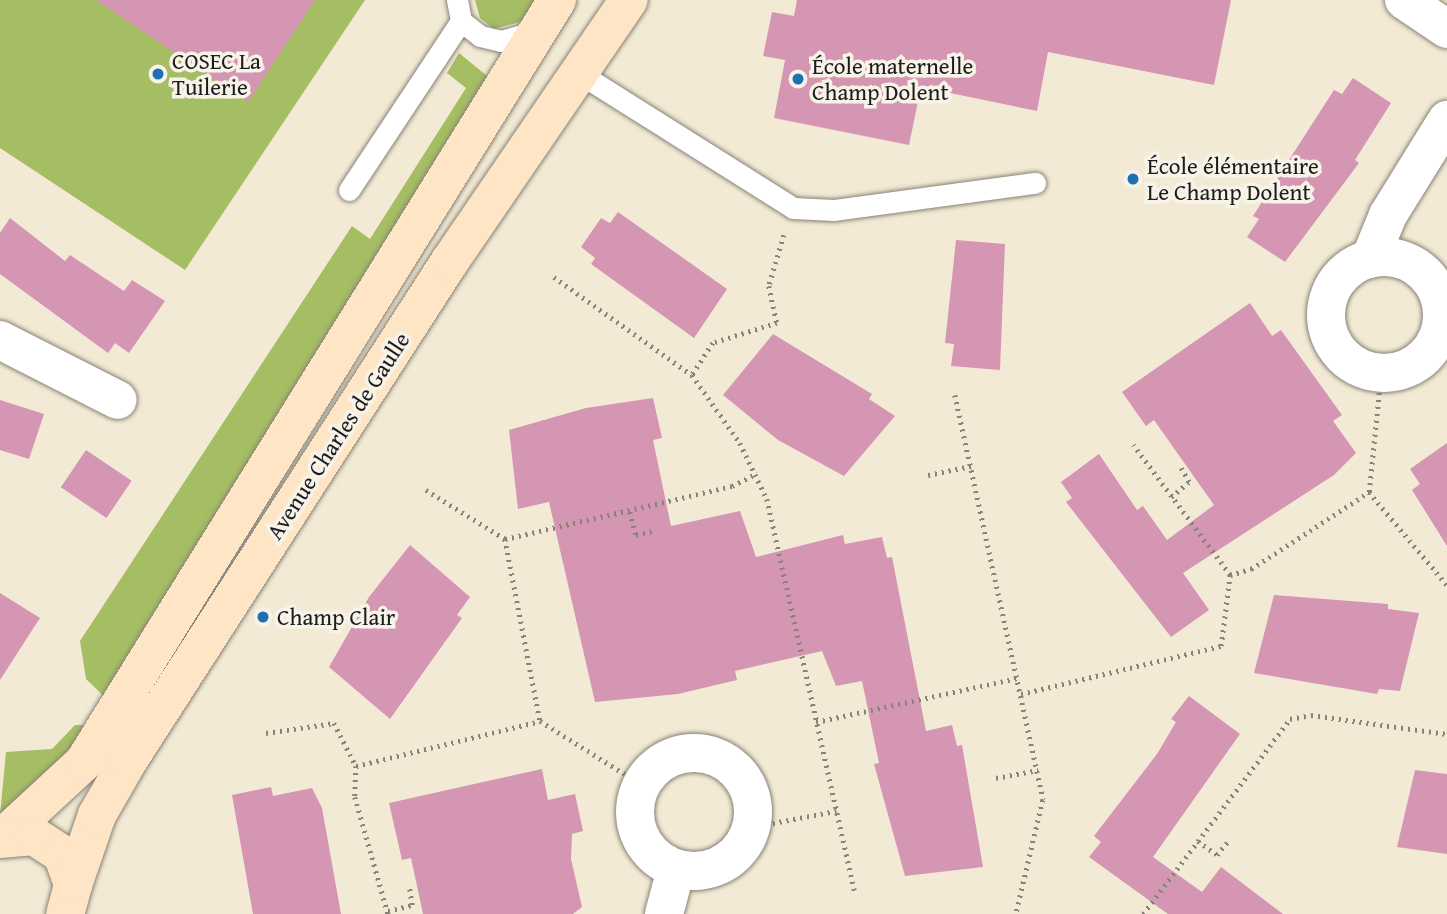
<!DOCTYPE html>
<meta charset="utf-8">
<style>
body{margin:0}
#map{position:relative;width:1447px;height:914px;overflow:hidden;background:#f3ead5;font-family:"Gentium Book Plus",serif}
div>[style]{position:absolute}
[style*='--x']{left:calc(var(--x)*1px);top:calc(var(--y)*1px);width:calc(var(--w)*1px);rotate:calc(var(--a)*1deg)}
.green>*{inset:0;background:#a5bd63}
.building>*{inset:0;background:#d496b3;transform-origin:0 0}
.path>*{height:4.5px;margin-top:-2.25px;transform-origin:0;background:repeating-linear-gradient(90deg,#888378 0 2px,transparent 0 7px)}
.roads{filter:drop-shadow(0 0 2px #888378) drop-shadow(0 0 2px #888378)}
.lane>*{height:21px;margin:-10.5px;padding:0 10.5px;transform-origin:10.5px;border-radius:10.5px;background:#fff}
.street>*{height:38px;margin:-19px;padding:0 19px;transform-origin:19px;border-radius:19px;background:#fff}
.street>.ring{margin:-19px;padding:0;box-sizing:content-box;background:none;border:38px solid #fff;border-radius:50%}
.secondary>*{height:38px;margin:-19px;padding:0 19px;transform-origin:19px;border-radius:19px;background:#fde5c5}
.dots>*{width:19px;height:19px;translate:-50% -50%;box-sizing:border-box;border:4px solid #f7f3e8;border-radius:50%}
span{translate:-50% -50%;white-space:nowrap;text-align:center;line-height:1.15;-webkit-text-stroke:7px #f7f3e8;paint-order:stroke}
.poi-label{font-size:23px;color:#1c1c1c}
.left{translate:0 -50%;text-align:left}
.street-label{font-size:23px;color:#1c1c1c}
</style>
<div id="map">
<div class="green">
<div style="clip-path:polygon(0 0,365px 0,185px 270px,0 148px)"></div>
<div style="clip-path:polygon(475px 0,540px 0,523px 21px,494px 29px,480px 18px)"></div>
<div style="clip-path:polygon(459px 53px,492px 80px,111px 703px,86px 679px,80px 641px,352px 226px,370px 239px,466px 88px,447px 73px)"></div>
<div style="clip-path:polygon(75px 725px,97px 725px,0 815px,6px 752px,52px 749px)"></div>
</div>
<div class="building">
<div style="clip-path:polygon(96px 0,315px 0,248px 102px)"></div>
<div style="clip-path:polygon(797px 0,1231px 0,1214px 85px,1048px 52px,1037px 111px,921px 87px,909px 145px,774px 118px,785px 60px,763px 56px,772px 12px,794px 16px)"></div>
<div style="clip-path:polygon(1353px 78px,1391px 103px,1355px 160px,1359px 163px,1285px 262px,1247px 237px,1259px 219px,1253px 216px,1334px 90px,1342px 94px)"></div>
<div style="clip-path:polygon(618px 212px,727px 289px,694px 338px,591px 264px,595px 258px,581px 247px,601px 218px,610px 223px)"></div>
<div style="clip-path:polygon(10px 218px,65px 261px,70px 255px,124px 291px,132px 280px,165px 301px,129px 353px,115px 343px,108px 353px,0 274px,0 233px)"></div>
<div style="clip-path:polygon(956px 240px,1005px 244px,1000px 370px,951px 366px,954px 344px,945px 343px)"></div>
<div style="clip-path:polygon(1250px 303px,1272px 336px,1281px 330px,1324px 390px,1342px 415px,1333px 421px,1356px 453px,1334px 475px,1183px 573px,1209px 610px,1171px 637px,1066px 502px,1072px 498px,1061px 482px,1099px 454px,1137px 510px,1143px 506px,1167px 540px,1214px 505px,1154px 420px,1146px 426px,1122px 392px)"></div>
<div style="clip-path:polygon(773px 334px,872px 394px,869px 399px,895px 416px,844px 476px,778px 440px,723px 395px)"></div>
<div style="clip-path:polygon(653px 398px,662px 438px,653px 440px,671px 526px,740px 511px,756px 557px,843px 535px,845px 544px,882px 537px,887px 558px,892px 557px,926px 731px,952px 725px,957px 746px,962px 745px,983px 867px,905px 876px,874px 764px,879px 763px,862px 681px,836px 686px,822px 651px,735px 671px,737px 680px,678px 694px,595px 702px,549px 502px,518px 509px,509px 430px,586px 408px)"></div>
<div style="clip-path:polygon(0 400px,44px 414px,29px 459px,0 450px)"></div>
<div style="clip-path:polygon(1447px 443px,1447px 546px,1412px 490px,1420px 484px,1410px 469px)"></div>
<div style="left:86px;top:450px;width:55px;height:45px;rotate:34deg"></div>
<div style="clip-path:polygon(410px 545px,470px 597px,457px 615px,462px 618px,390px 719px,329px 667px,369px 597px)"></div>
<div style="clip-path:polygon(0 593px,40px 618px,0 680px)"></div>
<div style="clip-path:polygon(1274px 595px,1388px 604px,1388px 609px,1419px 613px,1400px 691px,1379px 689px,1377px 694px,1254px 673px)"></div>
<div style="clip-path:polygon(1189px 696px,1240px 734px,1153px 857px,1202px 892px,1221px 867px,1283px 914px,1168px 914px,1089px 857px,1101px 842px,1094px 836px,1157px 754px,1176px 722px,1171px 719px)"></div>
<div style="clip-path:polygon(542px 769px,548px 800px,575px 794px,583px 831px,572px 834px,571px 859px,582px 907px,573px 914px,423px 914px,411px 858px,402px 860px,389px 803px)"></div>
<div style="clip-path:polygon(1415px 770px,1447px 774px,1447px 854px,1397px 847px)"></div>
<div style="clip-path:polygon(271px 787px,273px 796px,312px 788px,322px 808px,341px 914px,253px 914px,232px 795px)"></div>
</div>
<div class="path">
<div style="--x:784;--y:235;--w:53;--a:106.4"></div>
<div style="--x:769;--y:286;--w:38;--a:78"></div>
<div style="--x:777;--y:323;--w:67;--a:162.6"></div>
<div style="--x:713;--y:343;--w:38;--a:123"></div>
<div style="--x:692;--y:375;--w:83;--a:54.8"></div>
<div style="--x:740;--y:443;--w:62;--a:64.3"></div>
<div style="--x:767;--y:499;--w:404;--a:77.4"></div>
<div style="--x:554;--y:277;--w:169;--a:35.4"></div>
<div style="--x:955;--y:395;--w:414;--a:77.7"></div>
<div style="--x:1043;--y:800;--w:117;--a:103.3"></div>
<div style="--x:928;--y:475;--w:44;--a:-11.8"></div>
<div style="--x:426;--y:490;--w:93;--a:31.8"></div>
<div style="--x:505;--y:539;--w:185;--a:79.1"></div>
<div style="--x:1369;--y:492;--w:121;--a:50"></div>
<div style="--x:1171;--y:497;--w:23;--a:-40"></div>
<div style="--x:1189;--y:482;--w:20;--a:-120"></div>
<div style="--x:630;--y:512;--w:24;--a:75"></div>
<div style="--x:636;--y:535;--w:17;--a:-13"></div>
<div style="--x:505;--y:539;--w:233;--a:-13.1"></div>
<div style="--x:732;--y:486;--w:28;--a:-27"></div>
<div style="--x:1230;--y:575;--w:22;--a:-16"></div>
<div style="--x:1251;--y:569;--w:141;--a:-33.1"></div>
<div style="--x:1369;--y:492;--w:120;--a:-84.2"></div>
<div style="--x:1021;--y:694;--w:206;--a:-13.5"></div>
<div style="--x:1221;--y:646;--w:72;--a:-82.8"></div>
<div style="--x:1230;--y:575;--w:162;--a:-126.7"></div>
<div style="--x:816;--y:722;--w:206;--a:-12.3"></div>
<div style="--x:266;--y:733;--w:69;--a:-8.4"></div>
<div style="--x:334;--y:723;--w:48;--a:62.9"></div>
<div style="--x:356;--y:766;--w:189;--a:-13.7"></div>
<div style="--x:540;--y:721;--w:119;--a:32"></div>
<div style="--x:356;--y:766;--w:31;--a:92"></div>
<div style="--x:355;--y:797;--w:122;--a:74.2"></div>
<div style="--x:996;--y:778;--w:43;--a:-10.8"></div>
<div style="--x:752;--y:827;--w:86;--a:-10.8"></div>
<div style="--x:1198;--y:841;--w:24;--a:36"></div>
<div style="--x:1217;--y:855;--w:18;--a:-52"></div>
<div style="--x:388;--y:911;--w:25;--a:-14"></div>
<div style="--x:412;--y:905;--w:20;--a:-99"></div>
<div style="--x:1143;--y:914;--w:244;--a:-53"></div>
<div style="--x:1290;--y:719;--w:21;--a:-11"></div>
<div style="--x:1311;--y:715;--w:137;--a:8"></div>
</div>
<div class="roads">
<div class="lane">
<div style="--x:457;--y:0;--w:21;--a:79"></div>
<div style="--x:461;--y:21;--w:24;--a:38"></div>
<div style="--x:480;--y:36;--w:22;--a:13"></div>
<div style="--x:501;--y:41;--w:36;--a:-16"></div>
<div style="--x:579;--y:73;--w:253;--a:32.2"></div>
<div style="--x:793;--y:208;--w:41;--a:2.8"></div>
<div style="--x:834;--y:210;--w:203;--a:-7.7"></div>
<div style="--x:349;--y:190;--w:203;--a:-56.5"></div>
</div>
<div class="street">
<div style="--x:1404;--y:0;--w:52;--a:34"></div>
<div class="ring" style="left:1326px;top:257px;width:78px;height:78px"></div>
<div style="--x:1370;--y:259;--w:48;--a:-67.8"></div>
<div style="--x:1388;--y:215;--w:112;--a:-58.2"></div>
<div style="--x:0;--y:340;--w:132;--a:27"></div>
<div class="ring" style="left:635px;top:753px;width:80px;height:80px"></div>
<div style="--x:664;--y:914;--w:47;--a:-75.1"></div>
</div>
<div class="secondary">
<div style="--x:2;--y:838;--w:112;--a:-42.8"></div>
<div style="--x:84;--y:762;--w:897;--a:-58.17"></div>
<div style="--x:0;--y:839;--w:34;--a:-5"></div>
<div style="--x:34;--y:836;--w:33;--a:33"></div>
<div style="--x:62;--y:854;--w:33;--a:70"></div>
<div style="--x:73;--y:885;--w:30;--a:105"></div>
<div style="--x:73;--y:885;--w:74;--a:-71.1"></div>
<div style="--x:97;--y:815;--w:62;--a:-60.1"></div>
<div style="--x:128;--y:761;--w:595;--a:-57.22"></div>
<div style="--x:450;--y:261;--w:316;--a:-55.6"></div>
</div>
</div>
<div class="dots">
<div style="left:158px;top:74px;background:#1f6fb2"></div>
<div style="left:798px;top:79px;background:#1f6fb2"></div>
<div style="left:1133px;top:179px;background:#1f6fb2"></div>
<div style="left:263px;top:617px;background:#1f6fb2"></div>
</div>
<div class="poi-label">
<span class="left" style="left:172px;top:74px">COSEC La<br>Tuilerie</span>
<span class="left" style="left:812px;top:79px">École maternelle<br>Champ Dolent</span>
<span class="left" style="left:1147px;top:179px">École élémentaire<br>Le Champ Dolent</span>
<span class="left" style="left:277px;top:617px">Champ Clair</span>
</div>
<div class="street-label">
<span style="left:338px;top:436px;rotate:-57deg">Avenue Charles de Gaulle</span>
</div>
</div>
